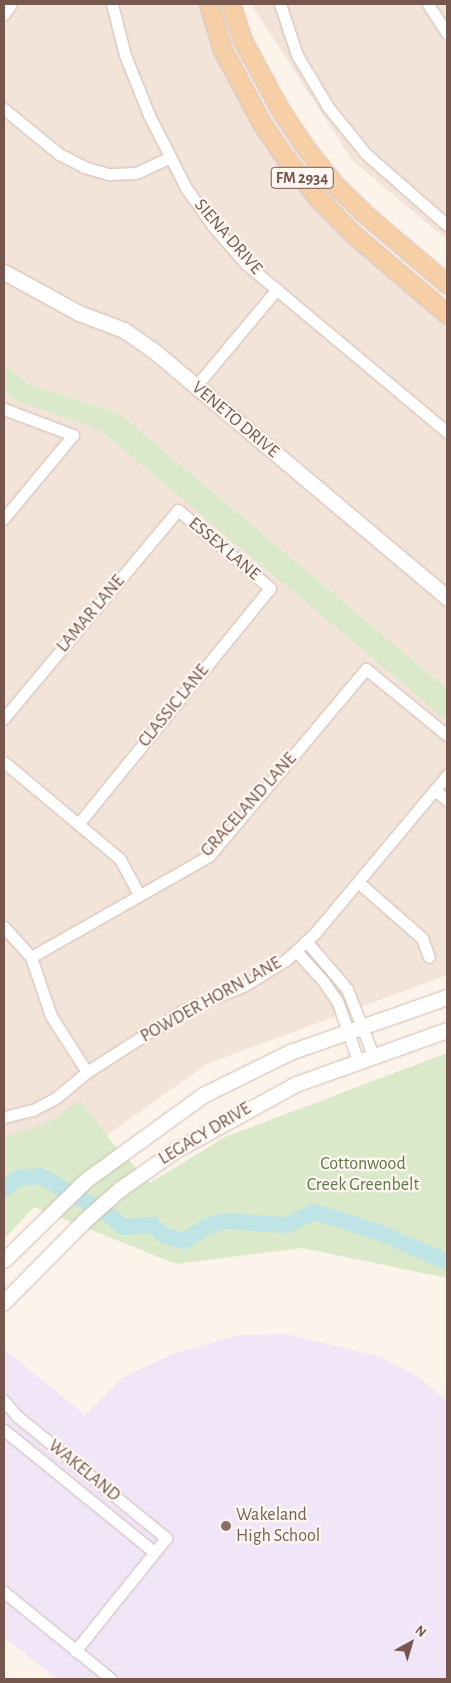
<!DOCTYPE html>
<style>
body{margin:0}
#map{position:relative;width:451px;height:1683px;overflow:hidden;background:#fcf3ea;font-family:"Alegreya Sans",sans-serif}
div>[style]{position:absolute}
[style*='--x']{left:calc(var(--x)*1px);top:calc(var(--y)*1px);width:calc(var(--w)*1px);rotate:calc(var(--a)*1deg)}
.residential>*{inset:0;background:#f3e4d9}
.education>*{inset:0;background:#f0e6f8}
.green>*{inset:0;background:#dae9c9}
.river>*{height:16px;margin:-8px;padding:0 8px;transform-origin:8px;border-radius:8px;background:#bfe4e5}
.roads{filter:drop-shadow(0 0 1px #d0bcb2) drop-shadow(0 0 1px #d0bcb2)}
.street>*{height:11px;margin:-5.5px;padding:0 5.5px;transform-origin:5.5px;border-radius:5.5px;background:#fff}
.secondary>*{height:15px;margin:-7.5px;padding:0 7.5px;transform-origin:7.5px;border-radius:7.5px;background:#fff}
.primary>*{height:18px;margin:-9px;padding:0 9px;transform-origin:9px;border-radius:9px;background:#f7cfa6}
.dots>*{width:14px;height:14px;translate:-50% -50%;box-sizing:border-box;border:2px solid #fef7f1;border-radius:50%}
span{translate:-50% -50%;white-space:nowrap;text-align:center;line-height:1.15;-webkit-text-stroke:4.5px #fef7f1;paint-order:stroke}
.shield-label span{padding:1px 4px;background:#fef7f1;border:1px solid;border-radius:4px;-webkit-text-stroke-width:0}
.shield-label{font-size:16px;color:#76574e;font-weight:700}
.street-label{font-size:18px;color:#76574e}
.park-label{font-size:18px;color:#5d7b46}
.education-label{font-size:18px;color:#785e54}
.left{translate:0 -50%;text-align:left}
.frame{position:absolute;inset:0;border:5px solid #76574e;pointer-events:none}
.north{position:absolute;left:386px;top:1618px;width:50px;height:50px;-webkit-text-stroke:4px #fef7f1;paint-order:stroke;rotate:39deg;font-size:14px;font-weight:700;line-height:20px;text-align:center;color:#76574e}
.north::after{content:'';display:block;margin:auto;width:18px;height:22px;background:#76574e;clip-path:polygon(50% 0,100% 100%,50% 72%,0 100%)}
</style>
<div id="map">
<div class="residential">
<div style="clip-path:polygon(4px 4px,212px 4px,262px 123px,352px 233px,447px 318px,447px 689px,120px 414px,28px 384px,4px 364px)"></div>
<div style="clip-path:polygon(251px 4px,447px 4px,447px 240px,352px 160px)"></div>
<div style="clip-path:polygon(4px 392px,15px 400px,101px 431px,447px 721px,447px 975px,207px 1064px,107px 1135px,80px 1101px,50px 1121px,12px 1135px,4px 1135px)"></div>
</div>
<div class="education">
<div style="clip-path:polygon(287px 1334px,381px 1357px,418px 1377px,447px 1401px,447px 1679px,57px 1679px,4px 1637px,4px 1349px,85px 1415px,122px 1378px,175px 1353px,239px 1335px)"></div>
</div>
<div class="green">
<div style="clip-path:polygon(4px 364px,28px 384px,120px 414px,447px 689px,447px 721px,101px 431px,15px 400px,4px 392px)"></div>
<div style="clip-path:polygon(447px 1053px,447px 1278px,302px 1248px,176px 1264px,34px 1207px,4px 1239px,4px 1135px,12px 1135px,50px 1121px,80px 1100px,112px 1142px,150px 1183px,225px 1137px)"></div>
</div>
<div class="river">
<div style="--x:4;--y:1189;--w:18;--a:-38"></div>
<div style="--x:18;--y:1178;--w:22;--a:-5"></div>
<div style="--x:40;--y:1176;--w:76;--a:29.3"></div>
<div style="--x:106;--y:1213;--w:22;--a:39"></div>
<div style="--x:123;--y:1227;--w:29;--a:-4"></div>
<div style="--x:152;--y:1225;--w:17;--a:40"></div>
<div style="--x:165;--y:1236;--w:20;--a:15"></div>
<div style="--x:184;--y:1241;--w:27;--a:-33"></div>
<div style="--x:207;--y:1226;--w:20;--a:-15"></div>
<div style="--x:226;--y:1221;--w:61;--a:3.8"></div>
<div style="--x:287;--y:1225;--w:30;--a:-26"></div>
<div style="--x:314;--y:1212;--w:67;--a:17.4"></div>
<div style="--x:378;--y:1232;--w:75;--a:23.5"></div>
</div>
<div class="roads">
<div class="street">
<div style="--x:112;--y:4;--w:53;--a:75.7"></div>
<div style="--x:125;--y:55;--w:65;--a:68.2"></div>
<div style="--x:149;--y:115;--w:82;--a:63.1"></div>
<div style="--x:186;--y:188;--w:47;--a:54.6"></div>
<div style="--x:213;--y:226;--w:50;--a:49"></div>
<div style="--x:246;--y:264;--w:262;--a:39.9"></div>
<div style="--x:280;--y:4;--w:54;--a:71.6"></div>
<div style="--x:297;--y:55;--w:61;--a:59.2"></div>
<div style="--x:328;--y:107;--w:60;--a:51"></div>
<div style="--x:366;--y:154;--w:108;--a:41.2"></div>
<div style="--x:428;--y:4;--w:35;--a:57"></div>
<div style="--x:4;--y:14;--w:12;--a:-55"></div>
<div style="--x:4;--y:109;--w:71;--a:39.3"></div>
<div style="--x:59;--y:154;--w:28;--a:27"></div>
<div style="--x:84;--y:167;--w:26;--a:16"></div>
<div style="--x:109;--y:174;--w:27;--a:-2"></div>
<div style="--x:136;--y:173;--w:38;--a:-25"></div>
<div style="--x:196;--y:386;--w:126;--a:-50.1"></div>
<div style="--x:4;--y:409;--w:74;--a:20.6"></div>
<div style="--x:73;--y:435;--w:108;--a:129.7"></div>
<div style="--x:4;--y:718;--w:271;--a:-50.1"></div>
<div style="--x:178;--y:510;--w:121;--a:40.3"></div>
<div style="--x:270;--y:588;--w:304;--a:129.1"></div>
<div style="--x:4;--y:762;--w:151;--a:39.9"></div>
<div style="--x:120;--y:859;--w:40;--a:62"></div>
<div style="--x:435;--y:790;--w:16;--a:40"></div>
<div style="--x:358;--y:882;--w:85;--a:41.2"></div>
<div style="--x:422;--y:938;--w:20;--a:70"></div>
<div style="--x:4;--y:927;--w:40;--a:48"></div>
<div style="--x:31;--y:957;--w:62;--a:71.3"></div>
<div style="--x:51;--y:1016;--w:67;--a:57.3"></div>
<div style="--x:306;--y:941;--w:63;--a:49.5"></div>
<div style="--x:347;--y:989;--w:71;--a:68.5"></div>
<div style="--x:296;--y:951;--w:42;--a:47.9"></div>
<div style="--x:324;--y:982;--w:25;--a:56"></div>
<div style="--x:338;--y:1003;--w:61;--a:71"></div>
<div style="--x:31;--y:957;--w:205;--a:-29.6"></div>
<div style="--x:209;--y:856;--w:244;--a:-50"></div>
<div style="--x:366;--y:669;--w:104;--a:39.2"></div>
<div style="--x:4;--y:1117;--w:30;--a:-14"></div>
<div style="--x:33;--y:1110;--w:27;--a:-28"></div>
<div style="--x:57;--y:1097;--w:39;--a:-40"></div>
<div style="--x:87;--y:1072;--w:113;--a:-32.7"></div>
<div style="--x:182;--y:1011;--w:68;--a:-22.4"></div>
<div style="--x:245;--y:985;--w:48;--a:-31.4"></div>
<div style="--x:286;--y:960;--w:40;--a:-43"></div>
<div style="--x:315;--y:933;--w:206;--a:-50.1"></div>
<div style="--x:4;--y:1401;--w:20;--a:49"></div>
<div style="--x:17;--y:1416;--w:193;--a:39.3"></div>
<div style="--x:166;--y:1538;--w:145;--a:128.8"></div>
<div style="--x:4;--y:1430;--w:193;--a:39.1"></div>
<div style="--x:4;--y:1592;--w:138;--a:39.1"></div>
</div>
<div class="secondary">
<div style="--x:4;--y:272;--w:85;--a:28.7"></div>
<div style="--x:79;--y:313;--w:48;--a:20.7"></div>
<div style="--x:124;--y:330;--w:35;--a:35"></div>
<div style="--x:153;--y:350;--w:385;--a:40.1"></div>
<div style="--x:4;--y:1260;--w:115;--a:-44.3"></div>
<div style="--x:86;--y:1180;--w:145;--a:-36"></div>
<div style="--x:203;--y:1095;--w:97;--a:-26.3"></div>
<div style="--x:290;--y:1052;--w:166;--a:-19.3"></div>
<div style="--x:4;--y:1302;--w:117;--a:-45.3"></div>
<div style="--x:86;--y:1219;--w:45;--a:-41.4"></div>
<div style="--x:120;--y:1189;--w:66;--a:-35.1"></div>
<div style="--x:174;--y:1151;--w:139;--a:-28.8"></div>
<div style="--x:296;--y:1084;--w:160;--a:-19.7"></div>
</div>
<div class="primary">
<div style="--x:209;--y:4;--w:48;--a:73.1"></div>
<div style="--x:223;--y:50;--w:83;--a:61.9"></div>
<div style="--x:262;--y:123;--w:45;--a:56"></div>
<div style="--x:287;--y:160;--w:50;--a:50.6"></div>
<div style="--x:319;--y:199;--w:47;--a:45.9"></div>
<div style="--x:352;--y:233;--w:125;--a:40.5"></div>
<div style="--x:231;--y:4;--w:39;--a:72"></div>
<div style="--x:243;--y:41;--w:80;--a:61.5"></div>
<div style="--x:281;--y:111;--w:43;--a:56.3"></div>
<div style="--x:305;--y:147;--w:48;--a:51.7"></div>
<div style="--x:335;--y:185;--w:45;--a:44.1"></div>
<div style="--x:367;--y:216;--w:105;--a:40.4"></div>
</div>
</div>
<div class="dots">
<div style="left:226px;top:1526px;background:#8d6e63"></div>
</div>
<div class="shield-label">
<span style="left:302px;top:178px">FM 2934</span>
</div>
<div class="street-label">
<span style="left:228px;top:237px;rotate:49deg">SIENA DRIVE</span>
<span style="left:235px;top:420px;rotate:40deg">VENETO DRIVE</span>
<span style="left:224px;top:549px;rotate:40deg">ESSEX LANE</span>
<span style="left:91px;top:614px;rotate:-50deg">LAMAR LANE</span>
<span style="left:174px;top:706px;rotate:-51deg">CLASSIC LANE</span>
<span style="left:249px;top:805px;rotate:-48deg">GRACELAND LANE</span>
<span style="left:211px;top:1000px;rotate:-29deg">POWDER HORN LANE</span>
<span style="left:205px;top:1134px;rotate:-31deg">LEGACY DRIVE</span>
<span style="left:84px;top:1471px;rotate:39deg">WAKELAND</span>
</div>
<div class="park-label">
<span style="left:363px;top:1175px">Cottonwood<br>Creek Greenbelt</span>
</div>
<div class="education-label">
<span class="left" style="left:236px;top:1526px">Wakeland<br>High School</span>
</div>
<div class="frame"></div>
<div class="north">N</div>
</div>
